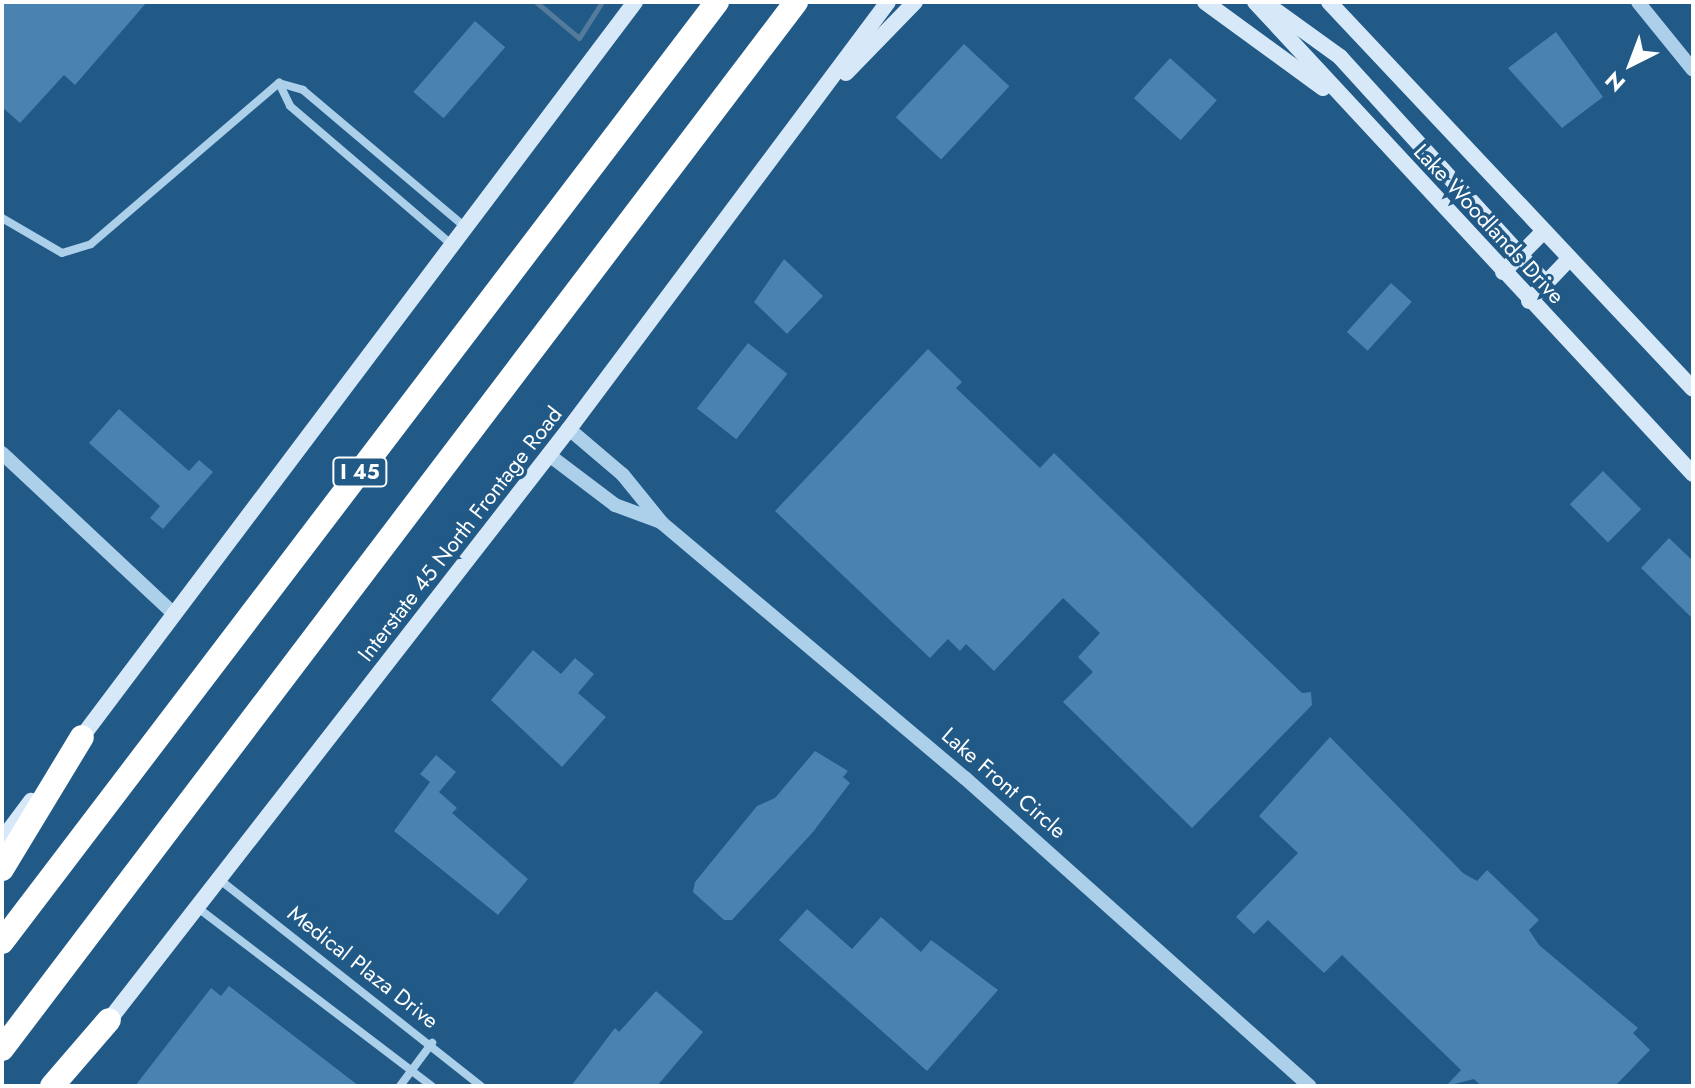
<!DOCTYPE html>
<style>
body{margin:0}
#map{position:relative;width:1695px;height:1088px;overflow:hidden;background:#215987;font-family:Jost,sans-serif}
div>[style]{position:absolute}
[style*='--x']{left:calc(var(--x)*1px);top:calc(var(--y)*1px);width:calc(var(--w)*1px);rotate:calc(var(--a)*1deg)}
.stream>*{height:5px;margin:-2.5px;padding:0 2.5px;transform-origin:2.5px;border-radius:2.5px;background:#547b9b}
.building>*{inset:0;background:#4a83af;transform-origin:0 0}
.minor>*{height:8px;margin:-4px;padding:0 4px;transform-origin:4px;border-radius:4px;background:#accfea}
.tertiary>*{height:14px;margin:-7px;padding:0 7px;transform-origin:7px;border-radius:7px;background:#accfea}
.secondary>*{height:16px;margin:-8px;padding:0 8px;transform-origin:8px;border-radius:8px;background:#d7e9f8}
.motorway>*{height:24px;margin:-12px;padding:0 12px;transform-origin:12px;border-radius:12px;background:#fff}
span{translate:-50% -50%;white-space:nowrap;text-align:center;line-height:1.15;-webkit-text-stroke:7px #215987;paint-order:stroke}
.shield-label span{padding:2px 6px;background:#215987;border:2px solid;border-radius:6px;-webkit-text-stroke-width:0}
.shield-label{font-size:20px;color:#fff;font-weight:700}
.street-label{font-size:22px;color:#fff}
.frame{position:absolute;inset:0;border:4px solid #fff;pointer-events:none}
.north{position:absolute;left:1591px;top:24px;width:80px;height:80px;-webkit-text-stroke:6px #215987;paint-order:stroke;rotate:222deg;font-size:22px;font-weight:700;line-height:32px;text-align:center;color:#fff}
.north::after{content:'';display:block;margin:auto;width:28px;height:36px;background:#fff;clip-path:polygon(50% 0,100% 100%,50% 72%,0 100%)}
</style>
<div id="map">
<div class="stream">
<div style="--x:536;--y:2;--w:56;--a:39.9"></div>
<div style="--x:579;--y:38;--w:43;--a:-57.4"></div>
</div>
<div class="building">
<div style="clip-path:polygon(2px 2px,147px 2px,75px 85px,64px 75px,20px 123px,2px 107px)"></div>
<div style="left:475px;top:21px;width:40px;height:94px;rotate:41deg"></div>
<div style="clip-path:polygon(1556px 32px,1603px 97px,1562px 128px,1508px 68px)"></div>
<div style="left:964px;top:44px;width:62px;height:100px;rotate:43deg"></div>
<div style="left:1170px;top:58px;width:63px;height:54px;rotate:42deg"></div>
<div style="clip-path:polygon(784px 259px,823px 296px,787px 334px,754px 302px)"></div>
<div style="left:1391px;top:283px;width:28px;height:66px;rotate:42deg"></div>
<div style="left:748px;top:343px;width:50px;height:83px;rotate:38deg"></div>
<div style="clip-path:polygon(928px 349px,962px 382px,956px 388px,1040px 468px,1054px 453px,1302px 693px,1311px 692px,1312px 705px,1192px 828px,1063px 702px,1093px 672px,1078px 657px,1100px 633px,1063px 598px,994px 671px,966px 644px,960px 651px,948px 639px,930px 658px,775px 511px)"></div>
<div style="clip-path:polygon(119px 409px,189px 471px,199px 460px,213px 472px,163px 529px,150px 518px,160px 506px,89px 443px)"></div>
<div style="left:1603px;top:471px;width:54px;height:47px;rotate:45deg"></div>
<div style="clip-path:polygon(1669px 538px,1693px 561px,1693px 619px,1641px 568px)"></div>
<div style="clip-path:polygon(533px 650px,561px 674px,575px 658px,594px 674px,578px 693px,606px 717px,562px 767px,491px 700px)"></div>
<div style="clip-path:polygon(1330px 737px,1463px 873px,1477px 881px,1487px 870px,1539px 920px,1529px 930px,1539px 945px,1638px 1028px,1633px 1033px,1650px 1050px,1615px 1086px,1481px 1086px,1474px 1079px,1446px 1086px,1461px 1070px,1342px 955px,1324px 973px,1268px 920px,1254px 934px,1236px 917px,1298px 853px,1259px 816px)"></div>
<div style="clip-path:polygon(815px 751px,848px 771px,843px 777px,850px 783px,813px 832px,732px 920px,724px 920px,693px 892px,695px 882px,757px 806px,775px 798px)"></div>
<div style="clip-path:polygon(436px 755px,456px 772px,439px 792px,457px 808px,452px 813px,528px 879px,498px 915px,394px 831px,430px 782px,420px 774px)"></div>
<div style="clip-path:polygon(807px 909px,852px 949px,881px 917px,921px 952px,931px 940px,998px 990px,927px 1071px,779px 940px)"></div>
<div style="clip-path:polygon(229px 986px,359px 1086px,135px 1086px,211px 988px,221px 996px)"></div>
<div style="clip-path:polygon(656px 991px,703px 1032px,657px 1086px,571px 1086px,615px 1028px,619px 1032px)"></div>
</div>
<div class="minor">
<div style="--x:279;--y:83;--w:25;--a:64"></div>
<div style="--x:290;--y:106;--w:213;--a:40.6"></div>
<div style="--x:279;--y:83;--w:25;--a:16"></div>
<div style="--x:303;--y:90;--w:212;--a:40.2"></div>
<div style="--x:2;--y:218;--w:69;--a:30.3"></div>
<div style="--x:62;--y:253;--w:30;--a:-17"></div>
<div style="--x:91;--y:244;--w:248;--a:-40.6"></div>
<div style="--x:220;--y:880;--w:333;--a:38.3"></div>
<div style="--x:198;--y:908;--w:294;--a:37.3"></div>
<div style="--x:400;--y:1086;--w:54;--a:-53.3"></div>
</div>
<div class="tertiary">
<div style="--x:1638;--y:2;--w:87;--a:51"></div>
<div style="--x:569;--y:429;--w:71;--a:40.4"></div>
<div style="--x:623;--y:475;--w:62;--a:50.9"></div>
<div style="--x:662;--y:523;--w:396;--a:40.1"></div>
<div style="--x:965;--y:778;--w:462;--a:41.8"></div>
<div style="--x:2;--y:453;--w:236;--a:43.1"></div>
<div style="--x:549;--y:455;--w:83;--a:37.1"></div>
<div style="--x:615;--y:505;--w:49;--a:20.3"></div>
</div>
<div class="secondary">
<div style="--x:1205;--y:2;--w:146;--a:36.1"></div>
<div style="--x:1255;--y:2;--w:644;--a:47.14"></div>
<div style="--x:1329;--y:2;--w:531;--a:46.75"></div>
<div style="--x:1268;--y:5;--w:89;--a:35.8"></div>
<div style="--x:1340;--y:57;--w:306;--a:47.7"></div>
<div style="--x:846;--y:73;--w:99;--a:-45.8"></div>
<div style="--x:1503;--y:272;--w:57;--a:-45"></div>
<div style="--x:1529;--y:301;--w:57;--a:-46.4"></div>
<div style="--x:78;--y:742;--w:926;--a:-53.03"></div>
<div style="--x:2;--y:840;--w:49;--a:-53.4"></div>
<div style="--x:103;--y:1028;--w:759;--a:-52.12"></div>
<div style="--x:569;--y:429;--w:533;--a:-53.24"></div>
</div>
<div class="motorway">
<div style="--x:2;--y:869;--w:154;--a:-58.8"></div>
<div style="--x:2;--y:942;--w:1181;--a:-52.74"></div>
<div style="--x:2;--y:1049;--w:1314;--a:-52.82"></div>
<div style="--x:52;--y:1086;--w:87;--a:-49.2"></div>
</div>
<div class="shield-label">
<span style="left:360px;top:472px">I 45</span>
</div>
<div class="street-label">
<span style="left:1489px;top:224px;rotate:47deg">Lake Woodlands Drive</span>
<span style="left:460px;top:534px;rotate:-52deg">Interstate 45 North Frontage Road</span>
<span style="left:1004px;top:783px;rotate:41deg">Lake Front Circle</span>
<span style="left:363px;top:967px;rotate:38deg">Medical Plaza Drive</span>
</div>
<div class="frame"></div>
<div class="north">N</div>
</div>
